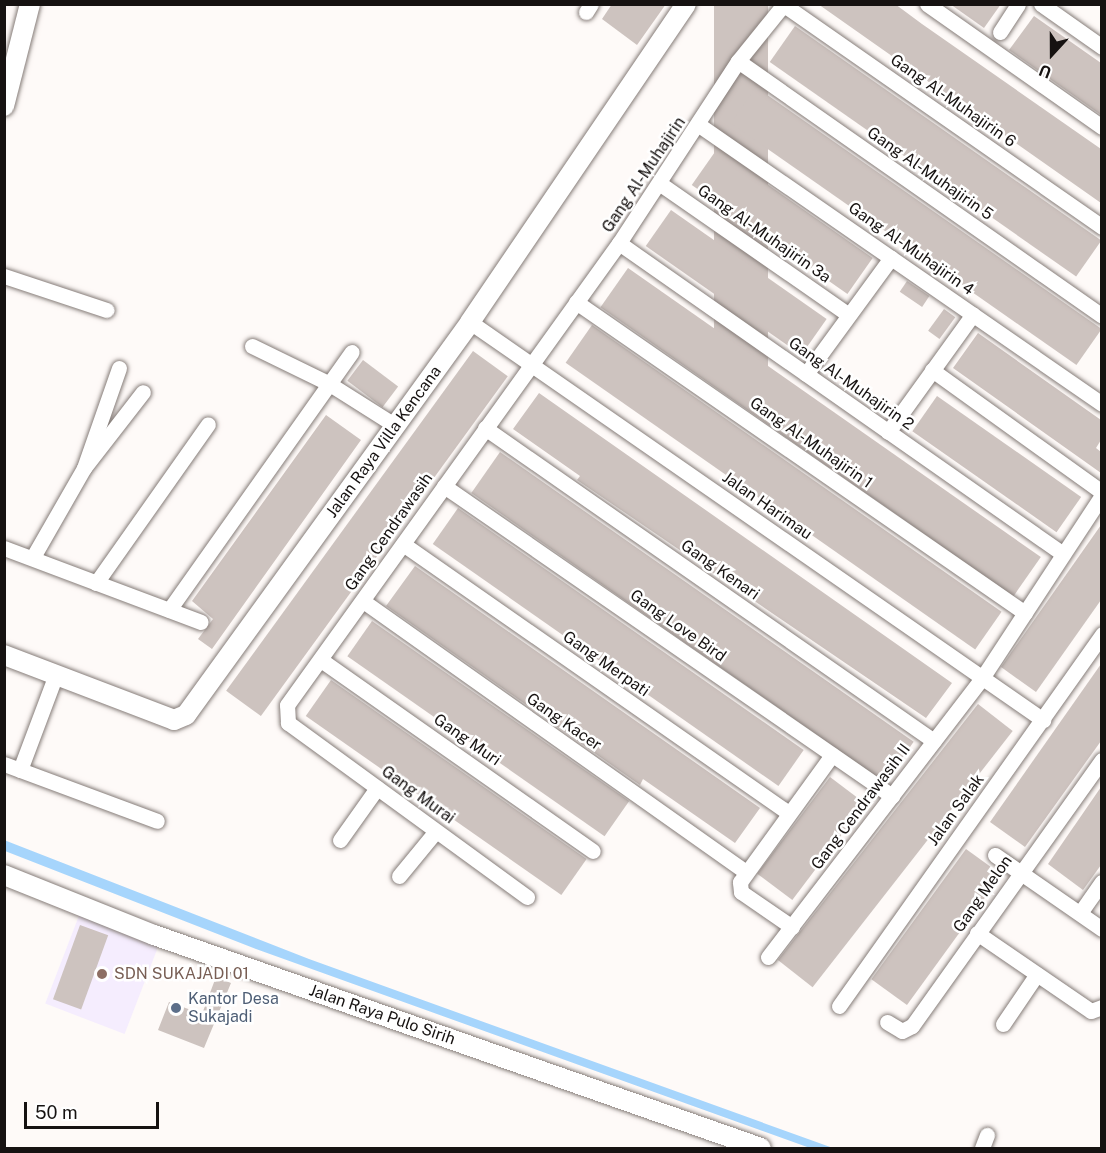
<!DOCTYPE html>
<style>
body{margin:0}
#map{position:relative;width:1106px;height:1153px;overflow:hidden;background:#fefaf8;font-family:"Public Sans",sans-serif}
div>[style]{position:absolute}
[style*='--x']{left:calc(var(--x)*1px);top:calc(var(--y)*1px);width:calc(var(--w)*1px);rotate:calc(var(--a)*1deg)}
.education>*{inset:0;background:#f5edfe;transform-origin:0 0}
.water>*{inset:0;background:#a6d5fc}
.building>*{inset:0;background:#cdc3bf;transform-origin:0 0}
.roads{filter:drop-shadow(0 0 2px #857c78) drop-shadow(0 0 2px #857c78)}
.minor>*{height:15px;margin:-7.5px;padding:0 7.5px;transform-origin:7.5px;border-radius:7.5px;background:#fff}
.tertiary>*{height:20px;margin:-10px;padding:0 10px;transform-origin:10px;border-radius:10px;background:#fff}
.dots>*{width:16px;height:16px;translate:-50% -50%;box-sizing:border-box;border:3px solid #fff;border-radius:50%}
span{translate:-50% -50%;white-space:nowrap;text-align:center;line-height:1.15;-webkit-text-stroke:5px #fff;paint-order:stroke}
.street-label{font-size:16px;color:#161211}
.education-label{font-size:16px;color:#785e54}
.left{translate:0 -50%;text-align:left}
.service-label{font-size:16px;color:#4e5e75}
.frame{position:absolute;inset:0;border:6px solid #161211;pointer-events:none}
.north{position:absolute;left:1022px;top:24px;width:60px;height:60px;-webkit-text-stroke:4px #fff;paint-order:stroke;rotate:201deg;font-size:16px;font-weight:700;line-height:24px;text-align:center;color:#161211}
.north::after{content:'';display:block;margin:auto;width:21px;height:27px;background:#161211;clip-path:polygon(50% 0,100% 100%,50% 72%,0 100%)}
.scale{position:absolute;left:24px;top:1102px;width:135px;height:27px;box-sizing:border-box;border:3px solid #161211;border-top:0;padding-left:8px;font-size:18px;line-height:21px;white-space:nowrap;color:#161211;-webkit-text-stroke:4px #fff;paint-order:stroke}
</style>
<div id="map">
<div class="education">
<div style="left:80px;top:913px;width:85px;height:97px;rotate:21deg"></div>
</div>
<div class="water">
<div style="clip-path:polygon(4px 840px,309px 959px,833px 1148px,810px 1148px,256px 949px,5px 851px)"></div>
</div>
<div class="building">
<div style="clip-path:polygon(612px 4px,666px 4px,637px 45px,602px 19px)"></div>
<div style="left:714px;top:4px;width:54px;height:381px"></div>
<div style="clip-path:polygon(818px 4px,895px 4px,922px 24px,1101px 149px,1101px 203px)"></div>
<div style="clip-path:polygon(950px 4px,1001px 4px,984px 28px)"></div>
<div style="clip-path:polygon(1034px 16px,1101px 63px,1101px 115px,1009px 50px)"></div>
<div style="left:795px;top:26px;width:374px;height:44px;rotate:35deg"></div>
<div style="left:756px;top:87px;width:422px;height:44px;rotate:35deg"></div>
<div style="left:717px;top:149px;width:190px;height:44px;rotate:35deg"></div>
<div style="left:671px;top:210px;width:190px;height:44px;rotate:35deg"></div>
<div style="left:628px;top:268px;width:504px;height:48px;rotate:35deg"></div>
<div style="left:907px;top:281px;width:27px;height:13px;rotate:34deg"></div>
<div style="left:944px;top:309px;width:14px;height:27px;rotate:36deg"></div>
<div style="left:592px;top:325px;width:500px;height:46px;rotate:35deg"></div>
<div style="clip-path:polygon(978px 333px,1101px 420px,1101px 440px,1096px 448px,1101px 452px,1101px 473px,953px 368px)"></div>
<div style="left:473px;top:351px;width:43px;height:420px;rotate:36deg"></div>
<div style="left:363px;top:360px;width:44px;height:26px;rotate:37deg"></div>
<div style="clip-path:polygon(539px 393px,952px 683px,926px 718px,577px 480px,580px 476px,513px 429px)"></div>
<div style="left:937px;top:396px;width:176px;height:43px;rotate:35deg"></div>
<div style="clip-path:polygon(326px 415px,361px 440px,212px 649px,198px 639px,213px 619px,192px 601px)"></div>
<div style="left:500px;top:452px;width:505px;height:50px;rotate:35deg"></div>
<div style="left:458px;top:508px;width:422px;height:44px;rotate:35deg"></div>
<div style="clip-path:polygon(1101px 525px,1101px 600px,1036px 692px,1001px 667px)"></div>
<div style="clip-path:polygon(415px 566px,760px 808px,735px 843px,643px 779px,640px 785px,386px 606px)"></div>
<div style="left:372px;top:621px;width:314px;height:43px;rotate:35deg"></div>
<div style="clip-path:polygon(1101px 664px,1101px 741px,1025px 847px,990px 822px)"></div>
<div style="left:331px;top:680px;width:312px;height:44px;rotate:35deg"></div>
<div style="left:978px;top:704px;width:44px;height:325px;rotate:38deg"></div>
<div style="left:830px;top:777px;width:44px;height:121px;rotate:37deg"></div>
<div style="clip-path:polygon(1101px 787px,1101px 865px,1083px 890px,1048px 864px)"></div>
<div style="left:966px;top:849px;width:44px;height:161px;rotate:36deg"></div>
<div style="left:80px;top:925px;width:30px;height:79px;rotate:20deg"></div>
<div style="clip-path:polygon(216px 977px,231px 983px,204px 1048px,158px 1030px,169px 1002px,202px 1014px)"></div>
</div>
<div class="roads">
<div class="minor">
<div style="--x:927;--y:4;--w:214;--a:35.1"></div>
<div style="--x:1041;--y:4;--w:75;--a:35.2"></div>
<div style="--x:784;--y:5;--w:388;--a:34.9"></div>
<div style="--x:586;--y:12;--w:9;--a:-58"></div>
<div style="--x:1000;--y:32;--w:33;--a:-57"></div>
<div style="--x:738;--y:61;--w:444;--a:35"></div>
<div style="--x:699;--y:125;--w:490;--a:34.7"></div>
<div style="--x:659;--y:183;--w:231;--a:34.8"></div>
<div style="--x:619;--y:243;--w:542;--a:35.01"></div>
<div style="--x:4;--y:276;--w:108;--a:18.3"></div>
<div style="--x:576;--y:302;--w:546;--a:34.71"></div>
<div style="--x:470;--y:322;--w:698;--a:34.78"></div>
<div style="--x:252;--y:346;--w:85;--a:26"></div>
<div style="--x:328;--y:383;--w:80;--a:32.3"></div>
<div style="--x:119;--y:368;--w:106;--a:109.3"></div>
<div style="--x:84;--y:468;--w:96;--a:-52.2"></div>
<div style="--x:932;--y:370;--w:209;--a:35.7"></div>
<div style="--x:806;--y:374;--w:144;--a:-53.8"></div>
<div style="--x:485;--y:428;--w:547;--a:34.88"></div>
<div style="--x:888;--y:432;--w:145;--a:-54.2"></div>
<div style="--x:444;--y:486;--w:545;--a:34.68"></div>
<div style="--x:403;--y:544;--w:470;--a:34.9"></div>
<div style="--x:4;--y:548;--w:210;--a:20.6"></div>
<div style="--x:33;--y:557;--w:103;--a:-60.2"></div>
<div style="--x:96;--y:583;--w:194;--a:-54.8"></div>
<div style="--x:363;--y:601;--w:468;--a:35.3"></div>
<div style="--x:169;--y:610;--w:316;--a:-54.7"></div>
<div style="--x:321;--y:660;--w:332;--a:35.1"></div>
<div style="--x:4;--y:764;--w:163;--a:20.4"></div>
<div style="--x:20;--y:770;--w:103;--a:-69.4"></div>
<div style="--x:340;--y:840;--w:64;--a:-54.6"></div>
<div style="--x:995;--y:855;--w:130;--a:34.7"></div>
<div style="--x:399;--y:876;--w:58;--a:-50.6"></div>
<div style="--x:527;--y:897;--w:296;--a:-143.9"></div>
<div style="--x:288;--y:723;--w:18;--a:-93"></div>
<div style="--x:287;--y:705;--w:569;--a:-54.3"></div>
<div style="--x:619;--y:243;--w:217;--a:-56.8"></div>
<div style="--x:738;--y:61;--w:73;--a:-51.1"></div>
<div style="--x:1080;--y:913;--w:38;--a:-55"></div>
<div style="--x:792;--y:927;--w:62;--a:-145.5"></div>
<div style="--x:741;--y:892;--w:10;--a:-96"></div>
<div style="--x:740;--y:882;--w:157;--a:-54.1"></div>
<div style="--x:977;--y:933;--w:138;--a:34.4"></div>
<div style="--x:1091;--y:1011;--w:12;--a:-20"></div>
<div style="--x:768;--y:957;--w:352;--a:-52.5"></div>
<div style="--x:982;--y:678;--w:219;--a:-56.7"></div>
<div style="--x:839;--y:1006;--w:456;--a:-54.7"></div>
<div style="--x:887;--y:1022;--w:17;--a:31"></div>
<div style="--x:902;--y:1031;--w:11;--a:-27"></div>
<div style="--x:912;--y:1026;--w:327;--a:-54.5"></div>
<div style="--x:1003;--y:1024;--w:60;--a:-55.8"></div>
<div style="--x:982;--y:1148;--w:14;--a:-69"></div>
</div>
<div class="tertiary">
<div style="--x:4;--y:106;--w:105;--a:-75.7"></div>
<div style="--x:4;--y:655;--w:182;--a:20.9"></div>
<div style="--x:174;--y:720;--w:13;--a:-23"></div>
<div style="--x:186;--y:715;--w:485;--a:-54.1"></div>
<div style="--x:470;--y:322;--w:384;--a:-55.8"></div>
<div style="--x:4;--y:875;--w:162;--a:21.8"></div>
<div style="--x:154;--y:935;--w:643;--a:19.34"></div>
</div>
</div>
<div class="dots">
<div style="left:102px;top:974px;background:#8d6e63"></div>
<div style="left:176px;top:1008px;background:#5c6f8a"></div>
</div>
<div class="street-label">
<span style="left:953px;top:101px;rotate:35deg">Gang Al-Muhajirin 6</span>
<span style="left:930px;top:174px;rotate:35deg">Gang Al-Muhajirin 5</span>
<span style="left:644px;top:175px;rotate:-56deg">Gang Al-Muhajirin</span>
<span style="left:764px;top:234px;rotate:35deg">Gang Al-Muhajirin 3a</span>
<span style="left:911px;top:249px;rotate:35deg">Gang Al-Muhajirin 4</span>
<span style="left:851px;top:384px;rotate:35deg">Gang Al-Muhajirin 2</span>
<span style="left:384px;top:442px;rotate:-54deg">Jalan Raya Villa Kencana</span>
<span style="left:811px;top:443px;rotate:35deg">Gang Al-Muhajirin 1</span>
<span style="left:767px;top:506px;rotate:35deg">Jalan Harimau</span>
<span style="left:389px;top:532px;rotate:-55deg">Gang Cendrawasih</span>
<span style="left:720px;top:570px;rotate:35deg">Gang Kenari</span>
<span style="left:678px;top:626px;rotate:35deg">Gang Love Bird</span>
<span style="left:606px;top:664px;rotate:35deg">Gang Merpati</span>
<span style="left:564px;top:722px;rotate:35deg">Gang Kacer</span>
<span style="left:467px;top:740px;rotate:35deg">Gang Muri</span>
<span style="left:418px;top:795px;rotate:36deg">Gang Murai</span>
<span style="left:861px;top:807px;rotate:-53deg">Gang Cendrawasih II</span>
<span style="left:956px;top:810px;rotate:-54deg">Jalan Salak</span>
<span style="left:983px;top:894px;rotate:-55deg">Gang Melon</span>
<span style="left:382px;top:1015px;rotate:19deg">Jalan Raya Pulo Sirih</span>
</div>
<div class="education-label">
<span class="left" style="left:114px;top:974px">SDN SUKAJADI 01</span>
</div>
<div class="service-label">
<span class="left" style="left:188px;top:1008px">Kantor Desa<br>Sukajadi</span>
</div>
<div class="frame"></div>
<div class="north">U</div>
<div class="scale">50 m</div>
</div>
